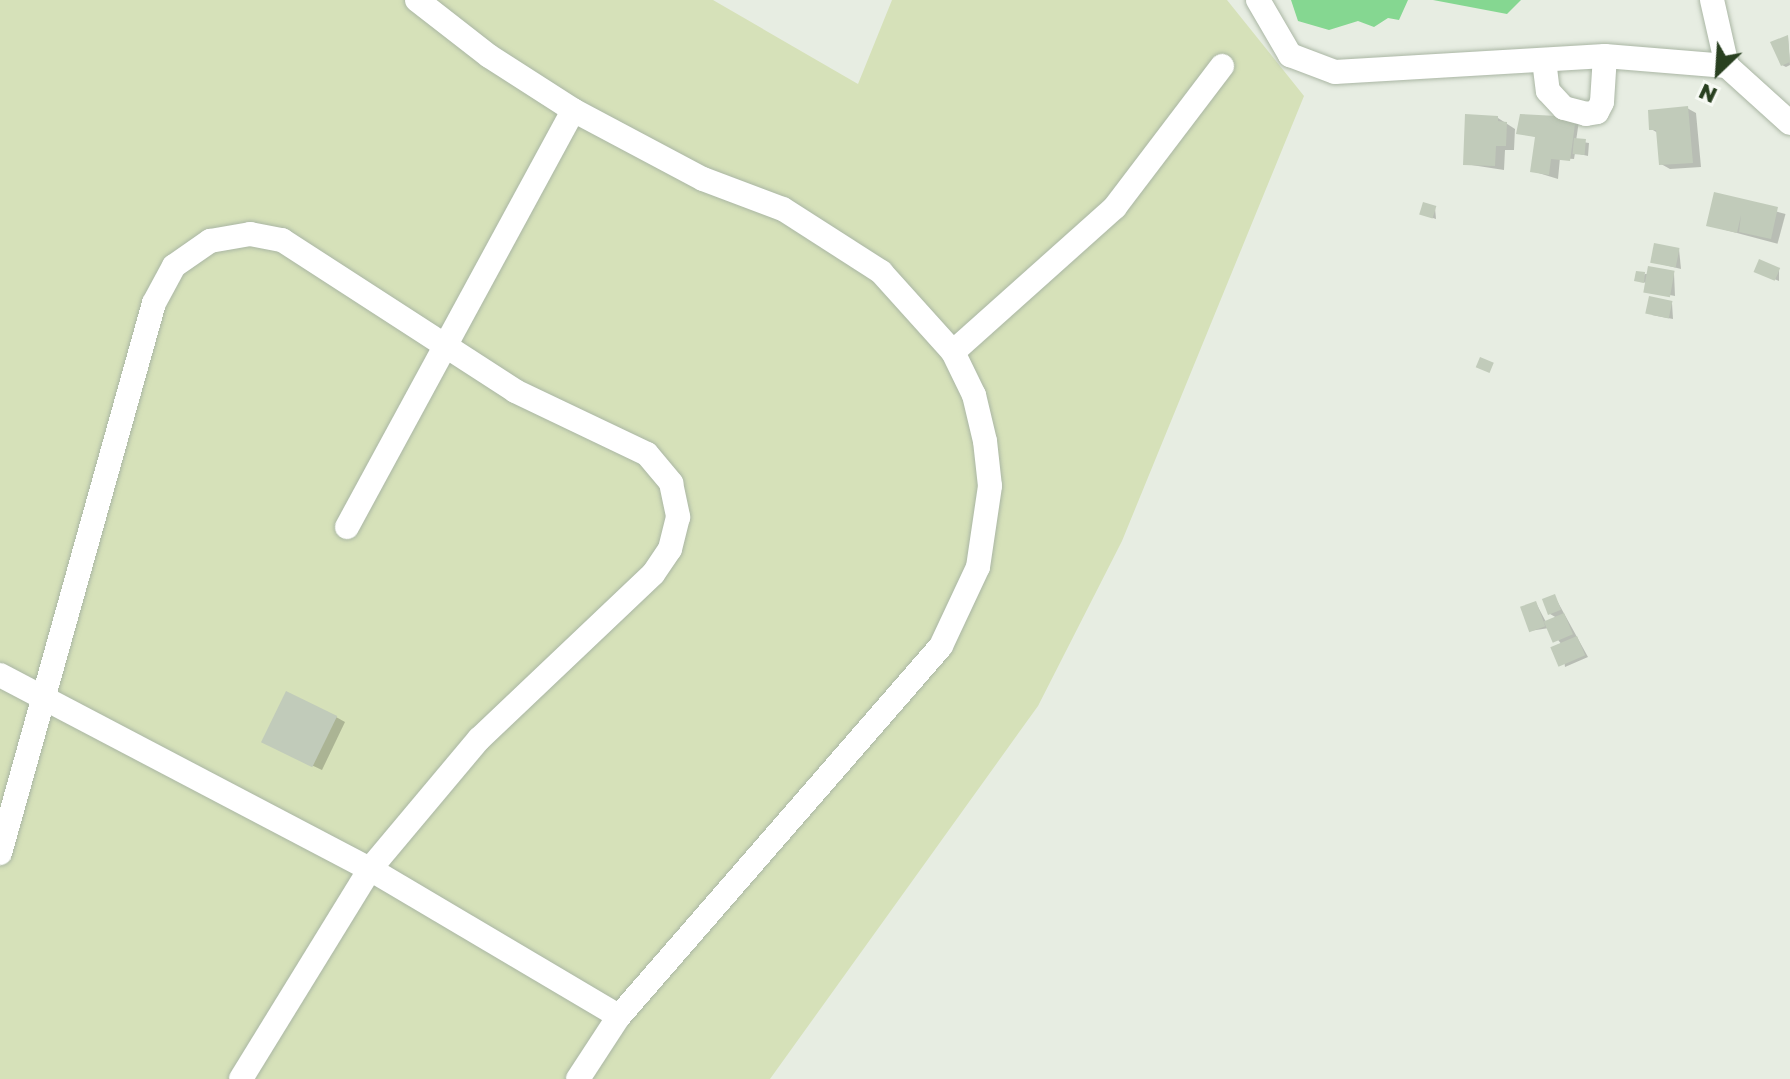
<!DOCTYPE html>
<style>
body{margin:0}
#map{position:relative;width:1790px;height:1079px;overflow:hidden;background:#e7ede2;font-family:"Golos Text",sans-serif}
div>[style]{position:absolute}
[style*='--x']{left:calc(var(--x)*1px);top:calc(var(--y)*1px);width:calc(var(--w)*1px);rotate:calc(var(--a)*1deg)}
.green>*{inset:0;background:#d6e1b9}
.water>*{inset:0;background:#85d791}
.shadow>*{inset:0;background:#0003;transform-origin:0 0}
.building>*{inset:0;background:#c1cbba;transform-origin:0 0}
.roads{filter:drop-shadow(0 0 2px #aab6a4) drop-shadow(0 0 2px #aab6a4)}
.street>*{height:24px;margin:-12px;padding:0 12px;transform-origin:12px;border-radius:12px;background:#fff}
.secondary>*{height:24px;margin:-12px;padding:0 12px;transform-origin:12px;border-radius:12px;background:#fff}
span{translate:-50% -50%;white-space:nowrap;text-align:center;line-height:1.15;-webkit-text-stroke:8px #f6f9f3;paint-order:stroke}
.north{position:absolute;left:1678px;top:32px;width:80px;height:80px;-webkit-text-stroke:6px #f6f9f3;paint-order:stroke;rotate:205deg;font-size:22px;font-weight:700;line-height:32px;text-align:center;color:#294020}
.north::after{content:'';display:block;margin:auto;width:28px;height:36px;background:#294020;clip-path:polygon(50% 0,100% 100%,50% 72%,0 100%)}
</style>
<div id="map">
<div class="green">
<div style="clip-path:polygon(0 0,713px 0,858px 84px,892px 0,1227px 0,1304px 96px,1122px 541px,1038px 706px,770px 1079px,0 1079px)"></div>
</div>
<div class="water">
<div style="clip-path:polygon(1291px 0,1408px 0,1399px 20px,1388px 18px,1374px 27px,1358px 21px,1329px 30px,1298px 21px)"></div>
<div style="clip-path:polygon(1433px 0,1521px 0,1507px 14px)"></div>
</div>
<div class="shadow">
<div style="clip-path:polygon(1788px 37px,1790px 65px,1786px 67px,1782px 65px)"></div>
<div style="clip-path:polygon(1687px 108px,1696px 113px,1701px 167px,1670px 169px,1661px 164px,1658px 133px,1651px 129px)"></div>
<div style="clip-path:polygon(1498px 118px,1515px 129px,1514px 150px,1505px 150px,1504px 170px,1465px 164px)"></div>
<div style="clip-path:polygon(1579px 121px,1576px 141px,1589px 143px,1588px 156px,1575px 153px,1574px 159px,1560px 158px,1558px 179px,1532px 171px,1537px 137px,1518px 133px)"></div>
<div style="left:1715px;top:195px;width:73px;height:31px;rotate:15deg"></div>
<div style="clip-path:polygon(1435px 208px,1436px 219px,1424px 215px)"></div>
<div style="clip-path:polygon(1679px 249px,1681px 269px,1653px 262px)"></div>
<div style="clip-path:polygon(1779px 270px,1779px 281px,1760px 273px)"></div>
<div style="clip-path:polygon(1674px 273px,1675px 296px,1648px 291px,1648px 283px,1640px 282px,1645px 274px)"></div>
<div style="clip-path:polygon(1672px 303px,1673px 319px,1652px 315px)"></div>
<div style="clip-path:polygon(1555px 597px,1588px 657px,1565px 667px,1562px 645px,1549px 628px,1530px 631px,1536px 603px,1546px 622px,1557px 618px,1550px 614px)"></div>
<div style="clip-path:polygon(336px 717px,345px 722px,322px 770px,273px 747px)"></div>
</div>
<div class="building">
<div style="clip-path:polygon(1788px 35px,1790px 62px,1781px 66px,1770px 42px)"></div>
<div style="clip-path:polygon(1688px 106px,1693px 163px,1659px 165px,1656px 130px,1649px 130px,1648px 110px)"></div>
<div style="clip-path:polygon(1465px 114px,1498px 116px,1498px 121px,1507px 122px,1506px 146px,1496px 146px,1495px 166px,1463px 165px)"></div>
<div style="clip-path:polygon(1520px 114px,1576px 117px,1570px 161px,1551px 159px,1549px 175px,1530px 172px,1535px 137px,1516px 134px)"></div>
<div style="left:1574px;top:138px;width:12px;height:16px;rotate:5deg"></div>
<div style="clip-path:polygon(1714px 192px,1778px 207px,1771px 239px,1739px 232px,1741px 215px,1737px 233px,1706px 226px)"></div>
<div style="left:1423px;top:202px;width:14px;height:13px;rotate:17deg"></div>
<div style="left:1654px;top:243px;width:26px;height:20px;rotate:11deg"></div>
<div style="left:1759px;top:259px;width:23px;height:14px;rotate:23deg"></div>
<div style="left:1648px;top:266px;width:27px;height:27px;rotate:10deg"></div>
<div style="clip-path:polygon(1636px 271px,1645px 272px,1644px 283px,1634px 281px)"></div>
<div style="left:1649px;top:296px;width:24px;height:18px;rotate:12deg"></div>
<div style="left:1480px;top:357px;width:15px;height:11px;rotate:23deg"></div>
<div style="left:1555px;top:594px;width:17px;height:14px;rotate:69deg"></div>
<div style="left:1536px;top:601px;width:27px;height:17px;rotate:70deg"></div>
<div style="left:1564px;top:613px;width:23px;height:22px;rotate:67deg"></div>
<div style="left:1577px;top:636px;width:21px;height:29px;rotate:67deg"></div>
<div style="left:286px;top:691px;width:57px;height:57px;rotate:26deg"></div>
</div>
<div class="roads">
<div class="street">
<div style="--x:417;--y:0;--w:91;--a:37.9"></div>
<div style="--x:489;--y:56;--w:100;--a:32.7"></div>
<div style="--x:573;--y:110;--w:147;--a:28"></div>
<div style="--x:703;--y:179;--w:85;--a:20.6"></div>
<div style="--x:783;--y:209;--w:117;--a:32.7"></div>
<div style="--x:881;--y:272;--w:108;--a:48"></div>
<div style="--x:953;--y:352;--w:48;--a:64"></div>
<div style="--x:974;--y:395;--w:47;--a:76.6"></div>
<div style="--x:985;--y:441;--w:45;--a:83.7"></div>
<div style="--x:990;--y:486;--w:82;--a:98.4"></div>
<div style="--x:978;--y:567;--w:87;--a:115.1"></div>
<div style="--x:941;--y:646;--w:490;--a:131"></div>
<div style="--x:619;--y:1016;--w:75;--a:123.1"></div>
<div style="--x:1258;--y:0;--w:64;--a:59.8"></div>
<div style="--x:1290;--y:55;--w:48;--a:20.7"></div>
<div style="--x:1335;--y:72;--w:270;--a:-3.4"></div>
<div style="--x:1605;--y:56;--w:122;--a:4.7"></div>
<div style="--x:1544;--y:60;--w:31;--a:83"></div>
<div style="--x:1548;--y:91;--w:23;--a:47"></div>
<div style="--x:1564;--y:108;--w:23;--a:15"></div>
<div style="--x:1586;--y:114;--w:11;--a:-10"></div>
<div style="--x:1597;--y:112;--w:11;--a:-63"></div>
<div style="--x:1602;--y:102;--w:46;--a:-86.3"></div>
<div style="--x:953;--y:352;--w:217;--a:-41.8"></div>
<div style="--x:1115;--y:207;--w:177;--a:-52.8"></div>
<div style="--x:347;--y:527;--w:474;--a:-61.5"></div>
<div style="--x:0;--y:675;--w:418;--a:27.7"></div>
<div style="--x:370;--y:869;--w:289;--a:30.6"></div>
<div style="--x:0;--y:853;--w:571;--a:-74.36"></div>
<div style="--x:154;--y:303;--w:42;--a:-61.6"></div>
<div style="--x:174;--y:266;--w:44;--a:-34.8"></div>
<div style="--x:210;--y:241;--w:41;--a:-9.9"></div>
<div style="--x:250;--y:234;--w:33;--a:11"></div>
<div style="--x:282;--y:240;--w:278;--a:32.9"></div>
<div style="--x:515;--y:391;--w:146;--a:25.5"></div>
<div style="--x:647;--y:454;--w:38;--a:50"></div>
<div style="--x:671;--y:483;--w:35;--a:78"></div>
<div style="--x:678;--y:517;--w:33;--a:104"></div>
<div style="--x:670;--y:549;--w:30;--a:124"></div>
<div style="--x:653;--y:574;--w:240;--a:136.5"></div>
<div style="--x:479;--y:739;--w:170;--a:130"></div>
<div style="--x:370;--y:869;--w:246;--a:121.6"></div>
</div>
<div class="secondary">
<div style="--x:1712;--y:0;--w:68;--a:77.2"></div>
<div style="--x:1727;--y:66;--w:85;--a:42.1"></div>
</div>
</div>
<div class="north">N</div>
</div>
